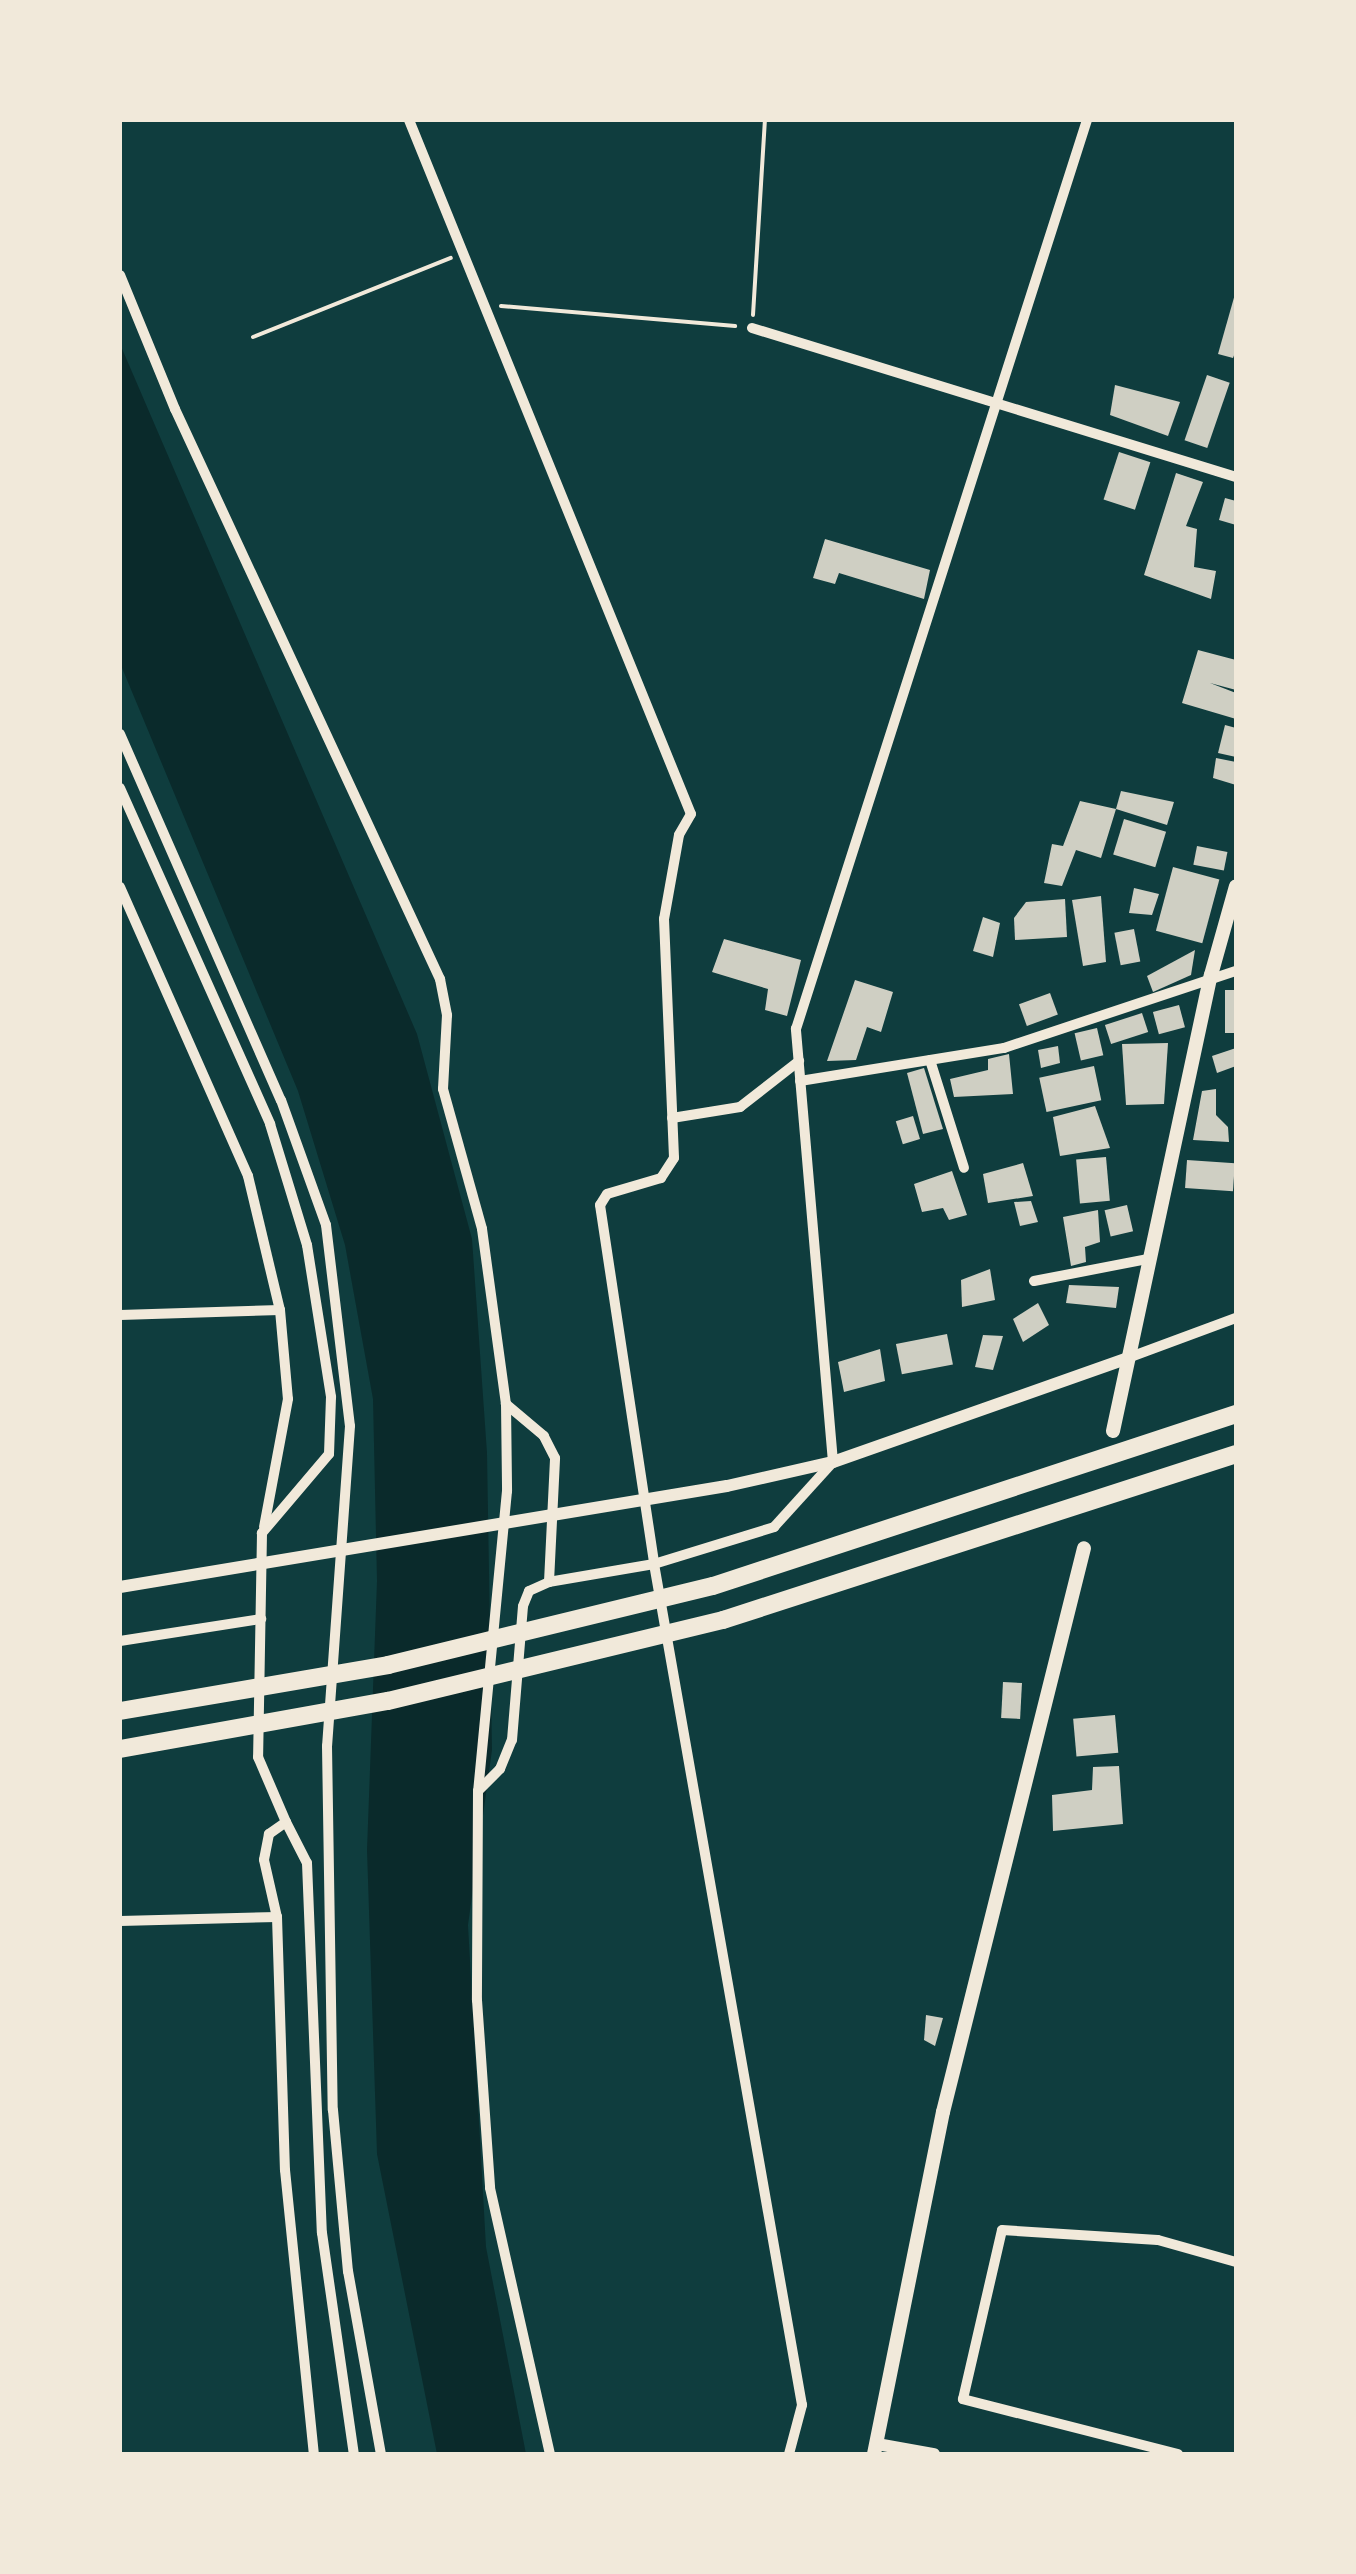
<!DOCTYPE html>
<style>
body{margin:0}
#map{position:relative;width:1356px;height:2574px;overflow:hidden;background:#0f3d3e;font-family:Rubik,sans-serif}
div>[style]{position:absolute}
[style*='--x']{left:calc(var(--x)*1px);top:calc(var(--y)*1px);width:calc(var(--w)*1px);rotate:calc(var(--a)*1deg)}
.water>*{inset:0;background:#0a2a2b}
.building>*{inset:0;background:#cfcfc3;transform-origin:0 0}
.path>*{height:4px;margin:-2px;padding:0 2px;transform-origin:2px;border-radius:2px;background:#f1e9da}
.minor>*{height:10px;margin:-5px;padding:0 5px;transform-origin:5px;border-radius:5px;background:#f1e9da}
.tertiary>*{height:12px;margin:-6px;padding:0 6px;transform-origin:6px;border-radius:6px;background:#f1e9da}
.secondary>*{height:14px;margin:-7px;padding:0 7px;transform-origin:7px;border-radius:7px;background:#f1e9da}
.motorway>*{height:18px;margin:-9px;padding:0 9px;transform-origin:9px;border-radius:9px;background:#f1e9da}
span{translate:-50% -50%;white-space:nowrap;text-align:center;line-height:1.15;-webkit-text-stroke:10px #f1e9da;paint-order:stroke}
.frame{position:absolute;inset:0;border:122px solid #f1e9da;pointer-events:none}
</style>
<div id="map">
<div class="water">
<div style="clip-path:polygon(120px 344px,417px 1034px,472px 1239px,487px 1453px,492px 1750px,468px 1925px,486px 2247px,526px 2454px,437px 2454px,377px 2154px,367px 1850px,377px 1581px,373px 1399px,345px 1245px,298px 1091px,120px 663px)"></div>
</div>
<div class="building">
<div style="clip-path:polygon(1235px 294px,1236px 350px,1233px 358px,1218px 354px)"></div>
<div style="left:1207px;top:375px;width:24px;height:69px;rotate:19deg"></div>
<div style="clip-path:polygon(1115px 385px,1180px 402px,1168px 436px,1110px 415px)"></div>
<div style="left:1119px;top:452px;width:33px;height:50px;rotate:18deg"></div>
<div style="clip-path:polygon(1176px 473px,1203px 482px,1186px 526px,1197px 529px,1194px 567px,1216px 571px,1211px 599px,1144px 575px)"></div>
<div style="clip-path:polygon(1225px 498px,1236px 501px,1236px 525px,1219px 520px)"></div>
<div style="clip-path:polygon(825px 539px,930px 570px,924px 599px,839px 573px,835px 584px,813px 578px)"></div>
<div style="clip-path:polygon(1198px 650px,1236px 660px,1236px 690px,1210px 683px,1236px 693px,1236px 719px,1182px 703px)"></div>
<div style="clip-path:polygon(1225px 725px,1236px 728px,1236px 757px,1218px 753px)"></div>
<div style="clip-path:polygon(1216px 758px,1236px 762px,1236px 785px,1213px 778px)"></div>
<div style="clip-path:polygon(1121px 791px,1174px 802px,1167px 825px,1116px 809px)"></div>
<div style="clip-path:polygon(1080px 801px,1116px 809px,1101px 858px,1076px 850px,1062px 886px,1044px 883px,1052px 844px,1063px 846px)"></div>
<div style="left:1124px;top:819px;width:44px;height:37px;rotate:17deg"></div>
<div style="left:1197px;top:846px;width:31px;height:19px;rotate:11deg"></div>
<div style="left:1173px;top:867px;width:48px;height:66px;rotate:15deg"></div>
<div style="clip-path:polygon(1134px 888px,1159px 894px,1152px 915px,1129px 913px)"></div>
<div style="clip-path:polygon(1101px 896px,1106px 962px,1083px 966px,1072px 900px)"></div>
<div style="clip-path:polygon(1065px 899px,1067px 937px,1015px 940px,1014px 918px,1026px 902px)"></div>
<div style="clip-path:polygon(983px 917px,1000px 923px,993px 957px,973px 951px)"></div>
<div style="left:1134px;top:929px;width:33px;height:20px;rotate:79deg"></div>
<div style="clip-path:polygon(724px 939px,801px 960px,787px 1016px,765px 1010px,768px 989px,712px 972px)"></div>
<div style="clip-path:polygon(1195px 950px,1191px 975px,1153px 992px,1147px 976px)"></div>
<div style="clip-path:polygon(855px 980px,893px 992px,881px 1032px,867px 1027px,856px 1060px,827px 1061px)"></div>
<div style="left:1225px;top:990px;width:11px;height:43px"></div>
<div style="left:1050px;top:993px;width:23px;height:33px;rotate:70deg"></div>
<div style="left:1179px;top:1005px;width:23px;height:27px;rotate:75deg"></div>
<div style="left:1142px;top:1013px;width:20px;height:39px;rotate:72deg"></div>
<div style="left:1097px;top:1028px;width:28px;height:23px;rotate:77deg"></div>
<div style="clip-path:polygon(1168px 1043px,1164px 1104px,1126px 1105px,1122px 1044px)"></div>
<div style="clip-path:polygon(1058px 1046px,1060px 1063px,1041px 1068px,1038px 1050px)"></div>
<div style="clip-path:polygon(1236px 1048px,1236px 1066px,1217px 1073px,1212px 1056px)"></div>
<div style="clip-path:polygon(1009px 1054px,1013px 1094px,954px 1097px,950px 1079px,988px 1070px,988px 1059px)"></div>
<div style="left:1094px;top:1066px;width:35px;height:56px;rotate:78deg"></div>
<div style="clip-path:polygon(924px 1068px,943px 1129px,923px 1134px,907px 1073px)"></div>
<div style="clip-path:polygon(1216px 1089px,1216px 1115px,1228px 1127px,1229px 1142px,1193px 1140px,1202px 1091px)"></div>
<div style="clip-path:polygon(1095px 1106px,1110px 1148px,1060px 1156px,1053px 1117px)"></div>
<div style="left:913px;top:1116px;width:24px;height:18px;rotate:73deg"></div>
<div style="left:1106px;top:1157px;width:44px;height:30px;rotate:85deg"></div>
<div style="left:1187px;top:1160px;width:48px;height:28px;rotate:4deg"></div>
<div style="clip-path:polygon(1023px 1163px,1033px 1196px,988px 1203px,983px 1174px)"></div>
<div style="clip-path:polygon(952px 1171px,967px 1215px,949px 1220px,943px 1208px,922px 1212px,914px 1184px)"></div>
<div style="clip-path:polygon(1031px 1201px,1038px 1222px,1020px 1226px,1014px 1202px)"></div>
<div style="left:1127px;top:1205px;width:27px;height:23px;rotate:77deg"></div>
<div style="clip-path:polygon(1098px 1210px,1100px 1242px,1085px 1247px,1086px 1262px,1071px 1266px,1063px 1217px)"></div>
<div style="clip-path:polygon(990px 1269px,995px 1300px,962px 1307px,961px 1280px)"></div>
<div style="clip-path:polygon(1069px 1285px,1119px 1287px,1116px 1308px,1066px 1303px)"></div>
<div style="clip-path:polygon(1038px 1303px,1049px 1325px,1023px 1342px,1013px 1319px)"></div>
<div style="left:947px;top:1334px;width:31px;height:52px;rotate:79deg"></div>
<div style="clip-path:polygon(983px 1335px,1003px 1336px,993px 1370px,975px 1367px)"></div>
<div style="clip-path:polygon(880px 1349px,885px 1381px,844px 1392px,838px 1362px)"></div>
<div style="left:1003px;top:1682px;width:19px;height:36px;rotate:3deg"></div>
<div style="left:1115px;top:1715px;width:38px;height:42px;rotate:85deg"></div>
<div style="clip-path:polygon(1119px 1766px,1123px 1824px,1053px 1831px,1052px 1795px,1092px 1790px,1093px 1767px)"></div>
<div style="clip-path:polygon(926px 2015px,943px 2018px,935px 2046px,924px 2040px)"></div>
</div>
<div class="path">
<div style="--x:501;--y:306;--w:235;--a:4.9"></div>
<div style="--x:753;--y:315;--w:195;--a:-86.5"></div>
<div style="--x:253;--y:337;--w:213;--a:-21.8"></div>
</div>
<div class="minor">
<div style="--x:409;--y:120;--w:749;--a:67.89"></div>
<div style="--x:691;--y:814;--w:24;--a:120"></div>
<div style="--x:679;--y:835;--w:85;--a:100.1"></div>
<div style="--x:664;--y:919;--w:239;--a:87.6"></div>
<div style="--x:674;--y:1158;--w:24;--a:123"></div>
<div style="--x:661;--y:1178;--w:56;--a:163.5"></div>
<div style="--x:607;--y:1194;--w:13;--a:122"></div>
<div style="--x:600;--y:1205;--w:363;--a:81.4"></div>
<div style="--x:654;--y:1564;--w:107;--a:170.3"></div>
<div style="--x:549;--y:1582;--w:124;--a:-87.2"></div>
<div style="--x:555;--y:1458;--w:25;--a:-117"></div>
<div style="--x:544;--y:1436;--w:50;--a:-139.9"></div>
<div style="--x:506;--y:1404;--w:87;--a:89.3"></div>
<div style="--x:507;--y:1491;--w:301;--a:95.5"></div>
<div style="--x:478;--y:1791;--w:31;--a:-45"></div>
<div style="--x:500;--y:1769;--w:31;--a:-68"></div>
<div style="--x:512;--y:1740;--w:134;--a:-85.3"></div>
<div style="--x:523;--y:1606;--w:16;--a:-68"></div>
<div style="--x:529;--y:1591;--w:22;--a:-24"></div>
<div style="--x:120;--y:275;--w:145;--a:67.7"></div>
<div style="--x:175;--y:409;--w:629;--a:65.07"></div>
<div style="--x:440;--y:979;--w:37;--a:79"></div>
<div style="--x:447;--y:1015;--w:74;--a:93.1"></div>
<div style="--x:443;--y:1089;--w:145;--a:74.4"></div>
<div style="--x:482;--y:1229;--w:177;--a:82.2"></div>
<div style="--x:752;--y:328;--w:506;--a:17.11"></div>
<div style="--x:120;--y:734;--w:400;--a:66.3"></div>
<div style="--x:281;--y:1100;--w:133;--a:70.2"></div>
<div style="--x:326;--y:1225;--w:202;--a:83.2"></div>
<div style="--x:350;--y:1426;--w:321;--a:94.1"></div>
<div style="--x:327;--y:1746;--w:364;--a:89.1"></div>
<div style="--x:333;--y:2110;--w:162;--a:84.7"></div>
<div style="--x:348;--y:2271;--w:186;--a:79.8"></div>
<div style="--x:120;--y:788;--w:368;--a:65.9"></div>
<div style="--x:270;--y:1124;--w:127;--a:73"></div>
<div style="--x:307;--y:1245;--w:154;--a:81"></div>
<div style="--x:331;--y:1397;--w:57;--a:92"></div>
<div style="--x:329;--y:1454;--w:104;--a:130.3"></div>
<div style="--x:262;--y:1533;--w:224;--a:91"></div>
<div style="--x:258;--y:1757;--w:71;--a:66.7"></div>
<div style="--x:286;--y:1822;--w:21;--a:145"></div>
<div style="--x:269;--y:1834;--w:26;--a:101"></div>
<div style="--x:264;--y:1860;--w:58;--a:77.2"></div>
<div style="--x:277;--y:1917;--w:253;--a:88.2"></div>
<div style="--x:285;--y:2170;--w:285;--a:84.2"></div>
<div style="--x:120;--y:887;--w:316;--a:66.1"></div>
<div style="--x:248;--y:1176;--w:138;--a:76.6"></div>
<div style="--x:280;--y:1310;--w:89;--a:84.9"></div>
<div style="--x:288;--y:1399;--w:130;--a:100.6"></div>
<div style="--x:930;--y:1060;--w:113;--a:72.5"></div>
<div style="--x:800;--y:1081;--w:207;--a:-9.2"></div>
<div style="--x:1004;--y:1048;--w:244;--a:-18.4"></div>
<div style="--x:672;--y:1118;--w:69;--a:-9.2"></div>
<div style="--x:740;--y:1107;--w:75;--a:-37.9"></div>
<div style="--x:1034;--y:1281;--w:115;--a:-11"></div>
<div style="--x:120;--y:1315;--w:160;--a:-1.8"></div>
<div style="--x:1125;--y:1359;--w:118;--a:-20.3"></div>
<div style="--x:120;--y:1641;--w:143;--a:-8.9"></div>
<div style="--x:478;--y:1791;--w:209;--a:90.3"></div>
<div style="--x:477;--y:2000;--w:188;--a:86"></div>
<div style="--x:490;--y:2188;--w:273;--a:77.3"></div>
<div style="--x:286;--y:1822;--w:46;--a:62.9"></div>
<div style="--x:307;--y:1863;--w:370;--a:87.7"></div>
<div style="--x:322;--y:2233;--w:223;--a:81.8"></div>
<div style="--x:120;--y:1921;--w:157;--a:-1.5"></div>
<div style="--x:789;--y:2454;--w:51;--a:-75.1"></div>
<div style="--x:802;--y:2405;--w:854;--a:-99.98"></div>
<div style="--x:654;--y:1564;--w:126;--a:-17.1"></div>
<div style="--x:774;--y:1527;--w:88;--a:-47.8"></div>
<div style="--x:833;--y:1462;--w:435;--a:-94.9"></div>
<div style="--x:796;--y:1029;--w:954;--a:-72.25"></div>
<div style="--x:1178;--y:2454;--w:222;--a:-165.7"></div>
<div style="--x:963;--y:2399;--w:173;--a:-77"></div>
<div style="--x:1002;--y:2230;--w:156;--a:3.7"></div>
<div style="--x:1158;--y:2240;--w:81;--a:15.8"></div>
</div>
<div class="tertiary">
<div style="--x:120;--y:1587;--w:615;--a:-9.45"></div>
<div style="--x:727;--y:1486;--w:109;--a:-12.8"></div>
<div style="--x:833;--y:1462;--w:310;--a:-19.4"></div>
<div style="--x:877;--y:2444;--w:58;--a:10"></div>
</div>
<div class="secondary">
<div style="--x:1113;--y:1431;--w:466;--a:-77.9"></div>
<div style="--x:1211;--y:975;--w:92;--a:-74.3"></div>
<div style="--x:874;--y:2454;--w:349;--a:-78.6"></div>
<div style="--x:943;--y:2112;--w:581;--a:-75.96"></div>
</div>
<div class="motorway">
<div style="--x:120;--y:1711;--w:272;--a:-9.7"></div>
<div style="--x:388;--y:1665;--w:334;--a:-13.7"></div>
<div style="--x:713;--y:1586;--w:551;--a:-18.2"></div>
<div style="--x:120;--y:1749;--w:272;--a:-10.2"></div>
<div style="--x:388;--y:1701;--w:345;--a:-13.6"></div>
<div style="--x:723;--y:1620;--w:539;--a:-17.93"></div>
</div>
<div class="frame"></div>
</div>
